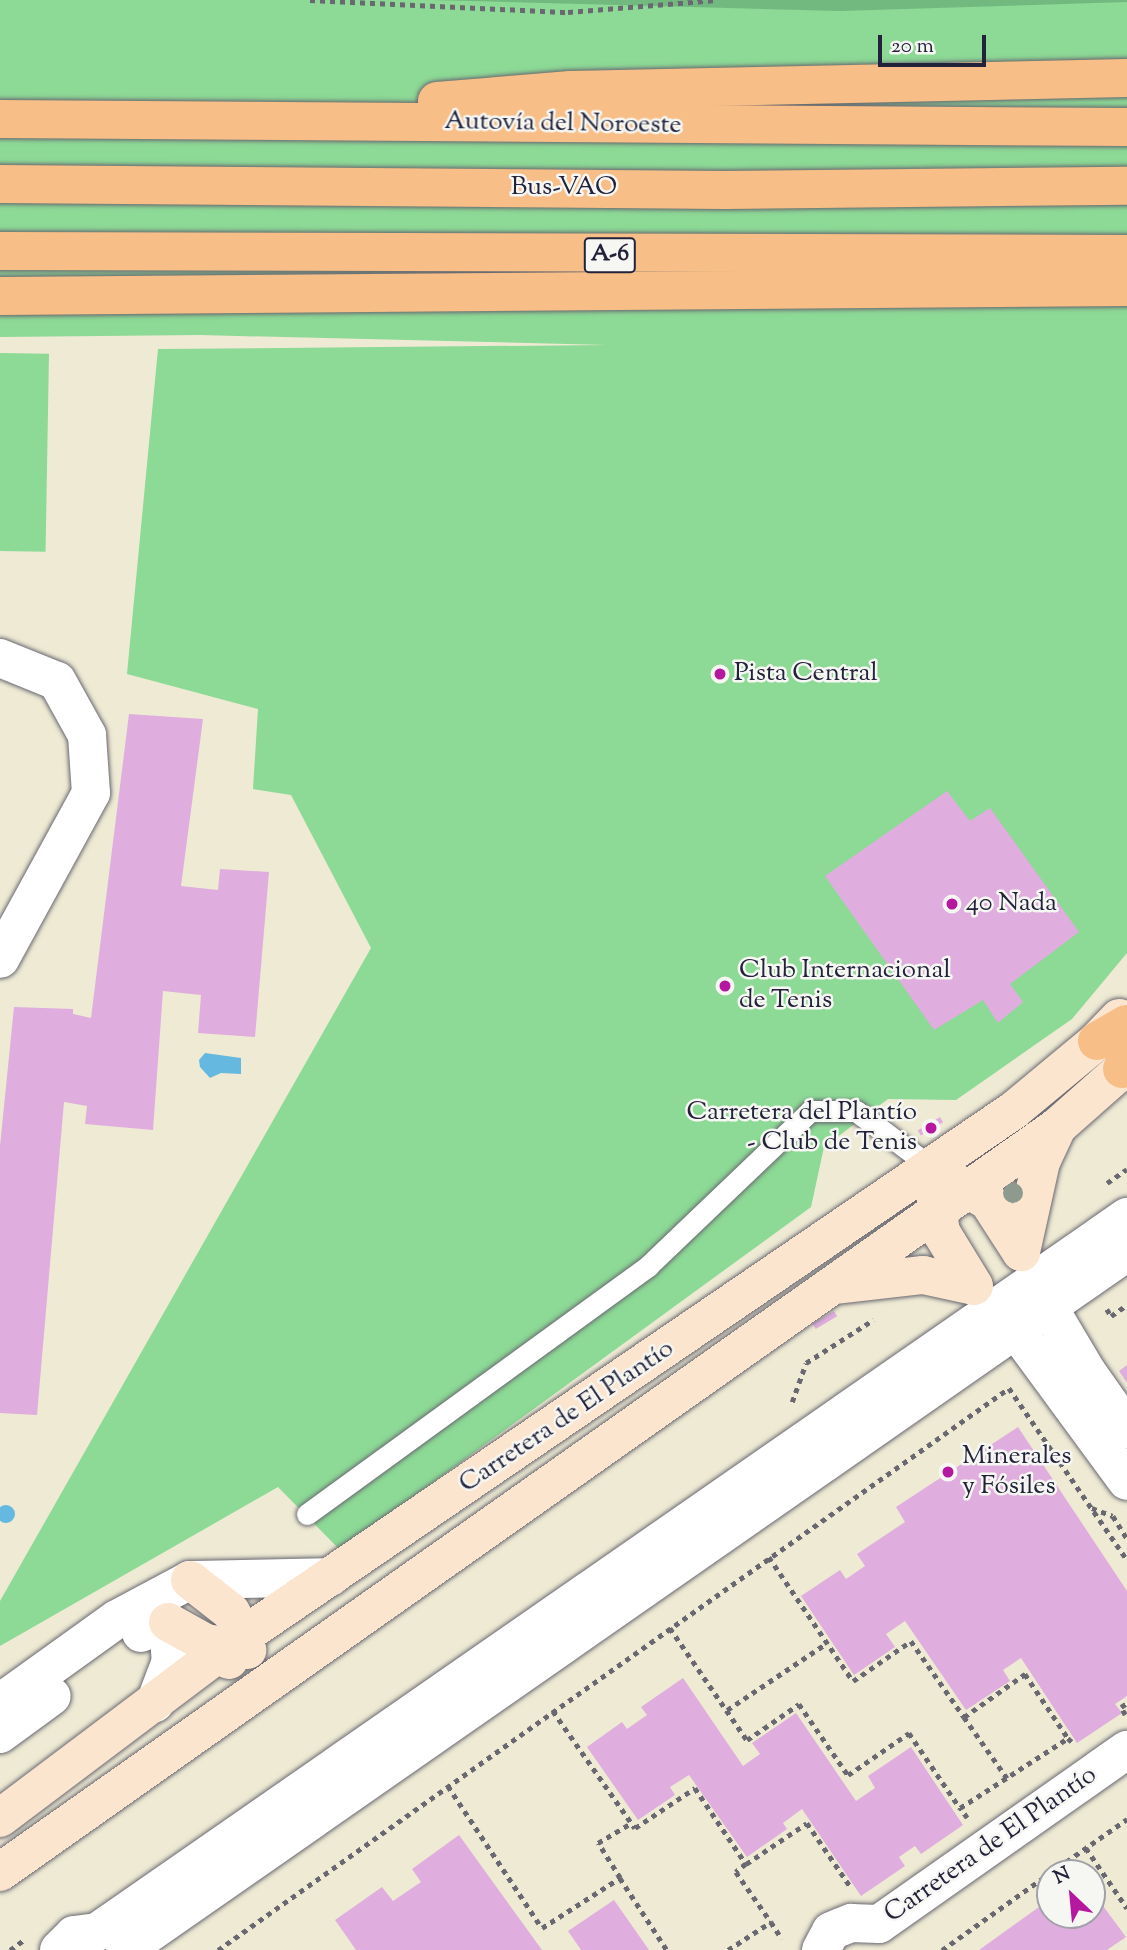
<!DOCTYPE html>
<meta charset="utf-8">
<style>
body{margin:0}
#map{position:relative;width:1127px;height:1950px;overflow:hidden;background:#eeead4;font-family:"Sorts Mill Goudy",serif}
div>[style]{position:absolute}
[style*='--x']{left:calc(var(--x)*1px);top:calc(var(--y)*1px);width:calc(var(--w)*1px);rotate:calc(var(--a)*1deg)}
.green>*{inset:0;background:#8dd996;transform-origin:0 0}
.forest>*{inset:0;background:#72b97f}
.water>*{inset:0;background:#65b9e1}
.round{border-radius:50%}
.building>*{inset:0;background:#dfaede;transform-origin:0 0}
.path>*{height:4.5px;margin-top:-2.25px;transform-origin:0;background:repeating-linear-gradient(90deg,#696871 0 5px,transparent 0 10px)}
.roads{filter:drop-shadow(0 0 2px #696871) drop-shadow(0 0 2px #696871)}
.lane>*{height:21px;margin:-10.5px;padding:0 10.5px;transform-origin:10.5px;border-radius:10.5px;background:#fff}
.street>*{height:38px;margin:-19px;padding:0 19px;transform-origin:19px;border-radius:19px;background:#fff}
.secondary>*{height:38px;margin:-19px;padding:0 19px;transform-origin:19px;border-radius:19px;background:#fce5cf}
.highway>*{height:38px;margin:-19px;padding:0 19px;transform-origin:19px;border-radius:19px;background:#f7be87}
.trees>*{width:20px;height:20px;margin:-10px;border-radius:50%;background:#8f9a8f}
.dots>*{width:19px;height:19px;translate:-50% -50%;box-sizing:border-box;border:4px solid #f6f6f2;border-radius:50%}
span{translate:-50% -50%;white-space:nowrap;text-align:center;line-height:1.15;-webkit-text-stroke:5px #f6f6f2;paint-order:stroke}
.shield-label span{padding:2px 5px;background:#f6f6f2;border:2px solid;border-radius:5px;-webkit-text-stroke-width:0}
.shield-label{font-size:24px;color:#22223b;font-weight:700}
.street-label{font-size:26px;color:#22223b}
.poi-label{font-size:26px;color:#22223b}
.left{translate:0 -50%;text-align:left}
.right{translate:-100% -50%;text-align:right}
.north{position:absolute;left:1036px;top:1859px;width:70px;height:70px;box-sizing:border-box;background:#f6f6f2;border:2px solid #a1a1a9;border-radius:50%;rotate:334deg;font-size:19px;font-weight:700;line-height:28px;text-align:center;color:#22223b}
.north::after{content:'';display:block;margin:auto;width:24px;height:32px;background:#b5179e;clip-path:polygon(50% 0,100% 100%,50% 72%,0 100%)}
.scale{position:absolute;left:878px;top:35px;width:108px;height:32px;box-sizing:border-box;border:4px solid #22223b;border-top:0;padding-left:9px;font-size:21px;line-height:24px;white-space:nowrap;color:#22223b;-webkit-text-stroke:5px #f6f6f2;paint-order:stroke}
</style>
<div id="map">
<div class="green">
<div style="clip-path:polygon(0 0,1127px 0,1127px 953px,1072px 1019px,956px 1100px,888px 1099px,824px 1147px,811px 1207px,340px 1550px,278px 1487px,0 1646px,0 1601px,371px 948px,291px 795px,253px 789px,258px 709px,127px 674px,158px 349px,607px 345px,200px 335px,0 337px)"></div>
<div style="left:0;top:353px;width:49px;height:198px;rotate:1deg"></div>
</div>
<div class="forest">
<div style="clip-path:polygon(431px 0,1127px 0,1127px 2px,840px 11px)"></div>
</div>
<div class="water">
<div style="clip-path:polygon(205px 1053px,241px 1058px,241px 1074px,221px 1073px,210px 1078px,200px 1067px,199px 1060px)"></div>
<div class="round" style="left:-3px;top:1505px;width:18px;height:18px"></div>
</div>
<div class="building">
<div style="clip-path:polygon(129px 714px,203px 719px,181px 886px,218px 890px,220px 869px,269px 872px,255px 1037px,198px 1033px,201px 995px,163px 991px,153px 1130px,85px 1124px,87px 1106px,64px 1102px,37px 1415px,0 1413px,0 1146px,14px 1007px,73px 1009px,73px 1014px,91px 1018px)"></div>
<div style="clip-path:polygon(947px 791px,970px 821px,990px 808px,1079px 932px,1010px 984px,1023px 1002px,998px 1023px,983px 1000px,934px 1030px,825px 876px)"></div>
<div style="left:940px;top:1117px;width:6px;height:26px;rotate:59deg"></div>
<div style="left:834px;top:1311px;width:6px;height:25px;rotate:59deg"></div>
<div style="clip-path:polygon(1127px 1365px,1127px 1383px,1119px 1371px)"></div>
<div style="clip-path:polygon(1018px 1427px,1127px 1591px,1127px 1696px,1115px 1704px,1122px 1713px,1077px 1743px,1021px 1658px,1003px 1670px,1010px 1681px,966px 1710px,905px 1621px,886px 1634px,895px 1647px,854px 1675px,801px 1596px,840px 1570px,846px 1579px,865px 1566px,857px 1554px,905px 1522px,896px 1507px)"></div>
<div style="clip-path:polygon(683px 1678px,743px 1766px,760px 1754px,752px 1743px,796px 1713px,856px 1801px,875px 1788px,868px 1776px,911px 1747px,963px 1825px,921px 1854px,915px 1846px,899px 1857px,905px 1866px,861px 1896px,802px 1809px,783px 1823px,787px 1829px,747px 1857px,689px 1775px,670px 1787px,675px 1795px,638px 1820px,587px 1747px,622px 1722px,627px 1729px,647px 1715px,641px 1707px)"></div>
<div style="clip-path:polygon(459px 1835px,542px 1950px,356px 1950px,335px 1920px,382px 1887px,393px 1901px,421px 1882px,412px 1869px)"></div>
<div style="clip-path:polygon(1092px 1891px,1126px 1937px,1107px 1950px,979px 1950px,1050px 1899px,1050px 1915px,1092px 1915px)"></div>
<div style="clip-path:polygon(614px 1900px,649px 1950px,581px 1950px,568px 1931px)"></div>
</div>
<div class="path">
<div style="--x:310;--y:0;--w:258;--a:2.7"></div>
<div style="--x:568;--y:12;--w:149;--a:-4.6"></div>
<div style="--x:1107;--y:1183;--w:24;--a:-35"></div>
<div style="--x:1107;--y:1309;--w:8;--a:60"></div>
<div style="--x:1111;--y:1316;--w:19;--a:-35"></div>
<div style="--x:792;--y:1402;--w:41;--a:-70.3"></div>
<div style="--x:806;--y:1363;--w:80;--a:-32.7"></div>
<div style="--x:1092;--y:1508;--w:22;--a:21"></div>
<div style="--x:1113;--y:1516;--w:26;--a:58"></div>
<div style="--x:769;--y:1557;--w:150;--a:55.9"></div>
<div style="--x:853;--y:1681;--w:70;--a:-34.6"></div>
<div style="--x:911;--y:1641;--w:93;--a:55.1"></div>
<div style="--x:964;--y:1717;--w:75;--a:-35.2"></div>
<div style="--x:1025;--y:1674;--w:77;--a:56.1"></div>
<div style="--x:670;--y:1628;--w:136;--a:55.5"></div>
<div style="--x:747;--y:1740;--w:63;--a:-34.7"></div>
<div style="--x:799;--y:1704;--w:86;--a:55.4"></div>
<div style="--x:848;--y:1775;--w:74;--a:-34.5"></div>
<div style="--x:909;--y:1733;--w:91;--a:55.8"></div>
<div style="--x:727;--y:1710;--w:120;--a:-33.8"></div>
<div style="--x:553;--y:1711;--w:143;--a:55"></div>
<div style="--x:635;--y:1828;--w:72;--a:-33.7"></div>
<div style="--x:695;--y:1788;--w:92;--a:56.1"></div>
<div style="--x:746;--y:1864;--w:73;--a:-33.9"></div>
<div style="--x:807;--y:1823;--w:76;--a:55.7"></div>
<div style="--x:1125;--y:1715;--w:9;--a:-117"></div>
<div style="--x:1121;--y:1707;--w:7;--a:-34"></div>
<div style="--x:964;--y:1717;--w:75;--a:54.8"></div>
<div style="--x:448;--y:1786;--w:170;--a:56.5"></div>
<div style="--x:542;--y:1928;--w:93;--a:-32.7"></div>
<div style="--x:620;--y:1878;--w:86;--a:56.9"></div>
<div style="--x:967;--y:1818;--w:12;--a:-125"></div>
<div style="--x:960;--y:1808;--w:129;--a:-32.9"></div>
<div style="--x:1068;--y:1738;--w:8;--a:45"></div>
<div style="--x:1086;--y:1848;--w:73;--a:55.7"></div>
<div style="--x:746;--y:1864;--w:13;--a:141"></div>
<div style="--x:736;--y:1872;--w:61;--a:55"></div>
<div style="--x:1050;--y:1873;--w:94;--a:-35"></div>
<div style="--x:620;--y:1878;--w:41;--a:-122.2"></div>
<div style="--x:598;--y:1843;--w:39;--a:-31"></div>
<div style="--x:10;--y:1950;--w:17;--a:-36"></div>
<div style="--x:218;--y:1950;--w:970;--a:-35.39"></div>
<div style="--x:1009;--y:1388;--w:209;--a:55.5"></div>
<div style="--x:728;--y:1950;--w:51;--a:-33.1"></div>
<div style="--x:771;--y:1922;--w:20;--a:57"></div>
<div style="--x:942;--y:1950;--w:133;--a:-35.5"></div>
</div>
<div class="roads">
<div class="lane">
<div style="--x:307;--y:1514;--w:422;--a:-36"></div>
<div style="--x:648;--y:1266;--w:224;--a:-43.7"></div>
<div style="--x:810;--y:1111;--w:46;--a:0"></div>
<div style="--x:856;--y:1111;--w:94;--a:36.7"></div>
</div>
<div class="street">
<div style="--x:0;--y:658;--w:61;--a:22"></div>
<div style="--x:57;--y:681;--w:62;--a:60.9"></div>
<div style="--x:87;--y:735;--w:58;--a:86.1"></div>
<div style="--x:91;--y:793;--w:189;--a:118.7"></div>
<div style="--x:1040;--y:1284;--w:26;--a:69"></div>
<div style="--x:1049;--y:1308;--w:74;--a:59.3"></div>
<div style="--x:1087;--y:1372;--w:70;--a:54.9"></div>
<div style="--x:997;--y:1315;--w:24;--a:38"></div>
<div style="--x:1016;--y:1330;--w:187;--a:53.7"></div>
<div style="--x:141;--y:1633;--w:29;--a:-22"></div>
<div style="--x:168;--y:1622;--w:39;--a:86"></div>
<div style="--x:171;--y:1661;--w:45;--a:110.9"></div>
<div style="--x:0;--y:1703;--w:144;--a:-35.7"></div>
<div style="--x:117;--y:1619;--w:83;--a:-28.1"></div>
<div style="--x:190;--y:1580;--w:140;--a:-1.2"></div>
<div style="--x:0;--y:1734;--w:64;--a:-36.2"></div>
<div style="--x:59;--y:1950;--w:21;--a:-45"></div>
<div style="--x:74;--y:1935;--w:23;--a:-7"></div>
<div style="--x:97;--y:1932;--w:1254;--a:-34.77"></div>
<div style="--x:125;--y:1950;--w:1221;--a:-34.86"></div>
<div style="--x:821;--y:1950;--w:21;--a:-62"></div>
<div style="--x:831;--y:1931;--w:22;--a:-22"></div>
<div style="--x:851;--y:1923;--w:28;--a:2"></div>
<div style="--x:879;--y:1924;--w:303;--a:-35.1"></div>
</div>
<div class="secondary">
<div style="--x:948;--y:1178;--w:46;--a:29.9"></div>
<div style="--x:988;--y:1201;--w:61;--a:57.1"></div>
<div style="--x:934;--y:1187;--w:46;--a:81.2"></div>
<div style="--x:941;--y:1232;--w:63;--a:58.6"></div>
<div style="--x:1021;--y:1252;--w:92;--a:-77.5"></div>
<div style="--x:1041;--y:1162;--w:38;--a:-65"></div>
<div style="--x:834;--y:1285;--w:90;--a:-6.4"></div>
<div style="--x:923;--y:1275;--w:52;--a:12.2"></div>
<div style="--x:190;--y:1580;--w:52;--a:38"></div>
<div style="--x:231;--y:1612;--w:14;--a:60"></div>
<div style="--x:238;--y:1624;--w:37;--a:104"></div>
<div style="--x:168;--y:1622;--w:43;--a:28.9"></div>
<div style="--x:206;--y:1643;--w:42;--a:9.7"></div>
<div style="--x:0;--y:1818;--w:289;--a:-37"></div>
<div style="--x:231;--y:1644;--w:948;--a:-34.29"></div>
<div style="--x:1014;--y:1110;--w:108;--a:-39.7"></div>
<div style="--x:1097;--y:1041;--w:32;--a:-46"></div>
<div style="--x:0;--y:1872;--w:1293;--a:-35.18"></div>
<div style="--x:1057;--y:1127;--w:94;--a:-41.5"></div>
</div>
<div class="highway">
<div style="--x:437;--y:101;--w:134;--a:-4.7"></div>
<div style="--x:571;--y:90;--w:556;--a:-1.24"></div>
<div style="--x:0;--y:119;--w:1127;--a:0.41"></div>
<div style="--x:0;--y:184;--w:725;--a:0.47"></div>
<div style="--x:725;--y:190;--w:402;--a:-0.6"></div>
<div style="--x:0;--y:251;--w:1127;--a:0.15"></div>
<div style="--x:0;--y:296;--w:1127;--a:-0.46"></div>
<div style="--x:1097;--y:1041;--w:34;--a:-30"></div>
<div style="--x:1122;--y:1069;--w:12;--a:-66"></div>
</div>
</div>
<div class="trees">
<div style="left:1013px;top:1193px"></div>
</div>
<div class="dots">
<div style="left:720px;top:674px;background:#b5179e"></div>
<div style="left:952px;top:904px;background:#b5179e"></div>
<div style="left:725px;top:986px;background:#b5179e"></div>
<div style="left:931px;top:1128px;background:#b5179e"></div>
<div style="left:948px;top:1472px;background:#b5179e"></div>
</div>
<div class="shield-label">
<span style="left:610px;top:255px">A-6</span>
</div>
<div class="street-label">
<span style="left:563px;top:124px;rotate:1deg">Autovía del Noroeste</span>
<span style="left:564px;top:188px">Bus-VAO</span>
<span style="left:567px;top:1417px;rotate:-34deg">Carretera de El Plantío</span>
<span style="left:991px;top:1845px;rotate:-35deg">Carretera de El Plantío</span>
</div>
<div class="poi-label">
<span class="left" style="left:734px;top:674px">Pista Central</span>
<span class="left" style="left:966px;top:904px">40 Nada</span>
<span class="left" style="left:739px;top:986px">Club Internacional<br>de Tenis</span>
<span class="right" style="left:917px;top:1128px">Carretera del Plantío<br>- Club de Tenis</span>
<span class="left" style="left:962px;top:1472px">Minerales<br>y Fósiles</span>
</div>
<div class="north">N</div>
<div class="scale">20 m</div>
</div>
